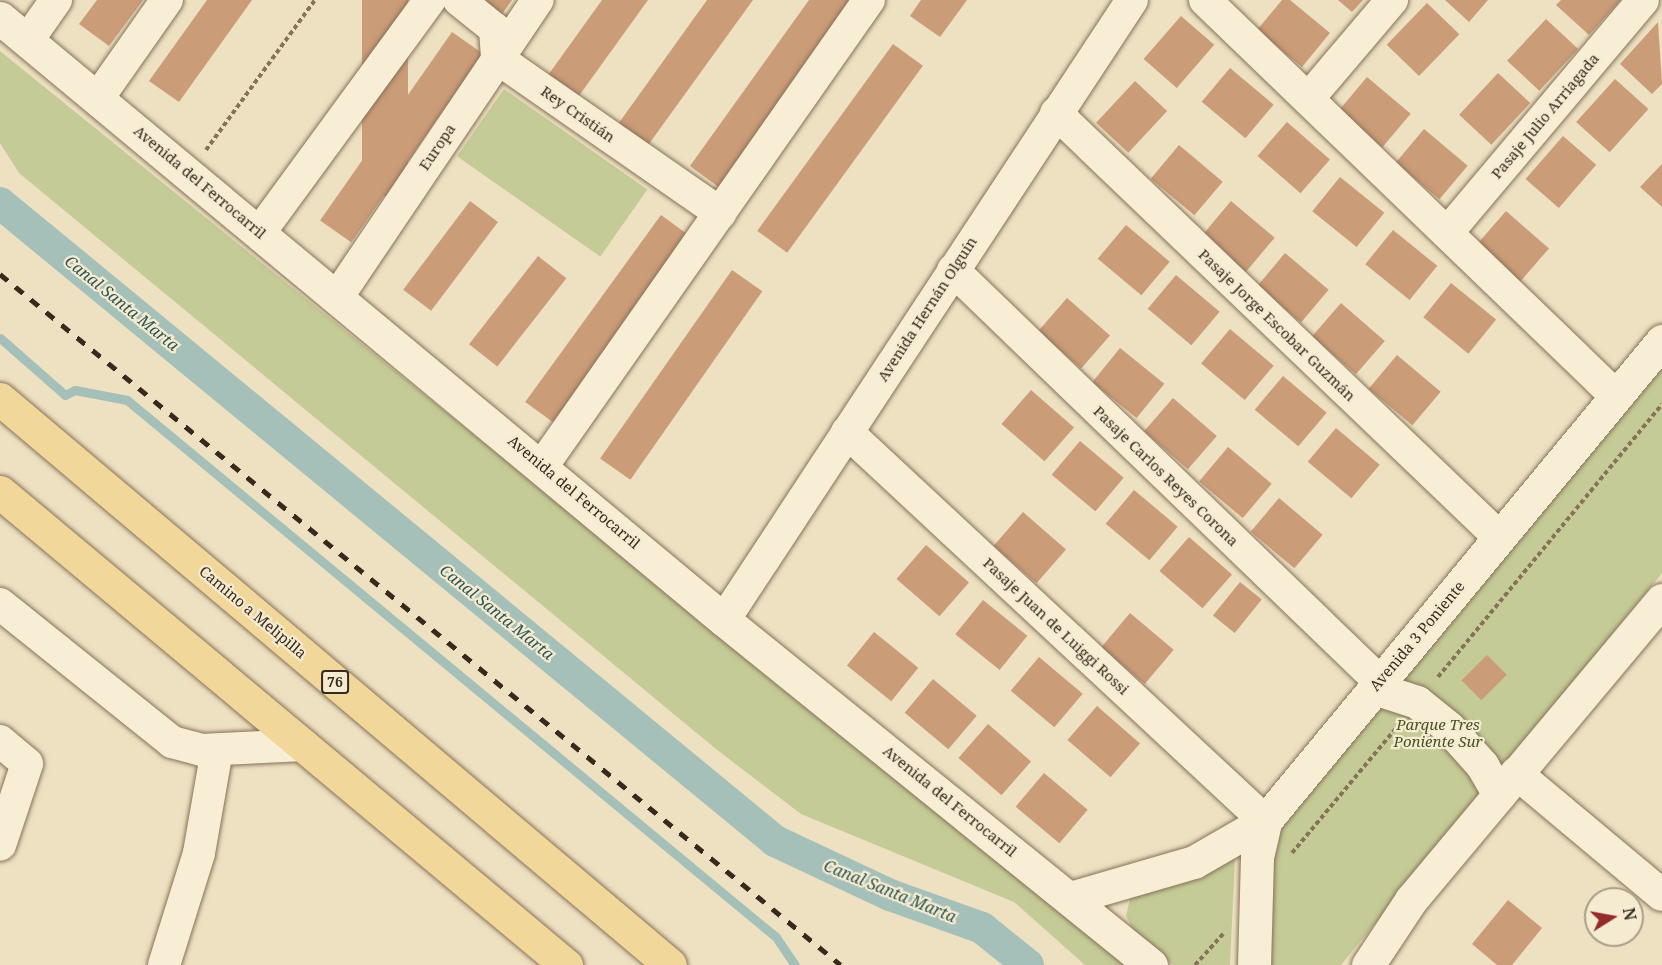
<!DOCTYPE html>
<meta charset="utf-8">
<style>
body{margin:0}
#map{position:relative;width:1662px;height:965px;overflow:hidden;background:#ede1c1;font-family:"Noto Serif",serif}
div>[style]{position:absolute}
[style*='--x']{left:calc(var(--x)*1px);top:calc(var(--y)*1px);width:calc(var(--w)*1px);rotate:calc(var(--a)*1deg)}
.green>*{inset:0;background:#c4cb96;transform-origin:0 0}
.stream>*{height:9px;margin:-4.5px;padding:0 4.5px;transform-origin:4.5px;border-radius:4.5px;background:#a4c0b8}
.canal>*{height:32px;margin:-16px;padding:0 16px;transform-origin:16px;border-radius:16px;background:#a4c0b8}
.building>*{inset:0;background:#cb9c78;transform-origin:0 0}
.path>*{height:4px;margin-top:-2px;transform-origin:0;background:repeating-linear-gradient(90deg,#877259 0 4.5px,transparent 0 7.5px)}
.roads{filter:drop-shadow(0 0 2px #877259) drop-shadow(0 0 2px #877259)}
.street>*{height:32px;margin:-16px;padding:0 16px;transform-origin:16px;border-radius:16px;background:#f8eed5}
.secondary>*{height:33px;margin:-16.5px;padding:0 16.5px;transform-origin:16.5px;border-radius:16.5px;background:#f8eed5}
.primary>*{height:33px;margin:-16.5px;padding:0 16.5px;transform-origin:16.5px;border-radius:16.5px;background:#f1d799}
.rail>*{height:4.5px;margin-top:-2.25px;transform-origin:0;background:repeating-linear-gradient(90deg,#372a1d 0 10px,transparent 0 20px)}
span{translate:-50% -50%;white-space:nowrap;text-align:center;line-height:1.15;-webkit-text-stroke:4.5px #f5ebd1;paint-order:stroke}
.shield-label span{padding:2px 4px;background:#f5ebd1;border:2px solid;border-radius:4px;-webkit-text-stroke-width:0}
.shield-label{font-size:14px;color:#372a1d;font-weight:700}
.street-label{font-size:15px;color:#372a1d}
.park-label{font-size:15px;color:#465324;font-style:italic}
.water-label{font-size:16px;color:#2d5654;font-style:italic}
.north{position:absolute;left:1584px;top:887px;width:60px;height:60px;box-sizing:border-box;background:#f5ebd1;border:2px solid #a99e89;border-radius:50%;rotate:79deg;font-size:16px;font-weight:700;line-height:24px;text-align:center;color:#372a1d}
.north::after{content:'';display:block;margin:auto;width:21px;height:27px;background:#952b2a;clip-path:polygon(50% 0,100% 100%,50% 72%,0 100%)}
</style>
<div id="map">
<div class="green">
<div style="clip-path:polygon(0 51px,1129px 965px,1085px 965px,1014px 902px,801px 814px,716px 749px,19px 173px,0 143px)"></div>
<div style="left:504px;top:89px;width:175px;height:82px;rotate:35deg"></div>
<div style="clip-path:polygon(1662px 368px,1662px 573px,1341px 965px,1262px 965px,1266px 904px,1280px 822px)"></div>
<div style="clip-path:polygon(1235px 857px,1230px 965px,1173px 965px,1134px 932px,1126px 916px,1130px 899px,1143px 888px)"></div>
</div>
<div class="stream">
<div style="--x:0;--y:338;--w:86;--a:41.2"></div>
<div style="--x:65;--y:395;--w:11;--a:-27"></div>
<div style="--x:75;--y:390;--w:53;--a:10.9"></div>
<div style="--x:127;--y:400;--w:842;--a:39.61"></div>
<div style="--x:776;--y:937;--w:34;--a:56"></div>
</div>
<div class="canal">
<div style="--x:0;--y:203;--w:1004;--a:39.46"></div>
<div style="--x:775;--y:841;--w:127;--a:25.2"></div>
<div style="--x:890;--y:895;--w:98;--a:19.7"></div>
<div style="--x:982;--y:928;--w:59;--a:38.8"></div>
</div>
<div class="building">
<div style="clip-path:polygon(97px 0,143px 0,109px 46px,79px 24px)"></div>
<div style="clip-path:polygon(207px 0,252px 0,179px 102px,149px 81px)"></div>
<div style="left:362px;top:0;width:46px;height:196px"></div>
<div style="clip-path:polygon(482px 0,512px 0,502px 14px)"></div>
<div style="clip-path:polygon(602px 0,648px 0,576px 100px,546px 78px)"></div>
<div style="clip-path:polygon(707px 0,753px 0,646px 148px,616px 127px)"></div>
<div style="clip-path:polygon(809px 0,853px 0,720px 188px,690px 166px)"></div>
<div style="clip-path:polygon(921px 0,967px 0,940px 37px,910px 16px)"></div>
<div style="clip-path:polygon(1282px 0,1290px 0,1330px 33px,1302px 67px,1257px 30px)"></div>
<div style="clip-path:polygon(1338px 0,1363px 0,1352px 12px)"></div>
<div style="clip-path:polygon(1445px 0,1488px 0,1469px 22px)"></div>
<div style="clip-path:polygon(1561px 0,1621px 0,1589px 35px,1556px 5px)"></div>
<div style="left:1427px;top:3px;width:45px;height:58px;rotate:44deg"></div>
<div style="left:1181px;top:16px;width:44px;height:57px;rotate:41deg"></div>
<div style="left:1546px;top:19px;width:44px;height:57px;rotate:43deg"></div>
<div style="clip-path:polygon(1658px 22px,1662px 84px,1652px 94px,1620px 64px)"></div>
<div style="left:452px;top:32px;width:38px;height:230px;rotate:35deg"></div>
<div style="left:893px;top:44px;width:37px;height:231px;rotate:36deg"></div>
<div style="left:1230px;top:68px;width:57px;height:44px;rotate:40deg"></div>
<div style="left:1498px;top:73px;width:44px;height:57px;rotate:43deg"></div>
<div style="left:1367px;top:77px;width:57px;height:44px;rotate:40deg"></div>
<div style="left:1615px;top:79px;width:45px;height:58px;rotate:42deg"></div>
<div style="left:1135px;top:81px;width:44px;height:57px;rotate:43deg"></div>
<div style="left:1287px;top:122px;width:57px;height:45px;rotate:41deg"></div>
<div style="left:1424px;top:129px;width:57px;height:44px;rotate:40deg"></div>
<div style="left:1563px;top:136px;width:44px;height:57px;rotate:41deg"></div>
<div style="left:1179px;top:145px;width:57px;height:44px;rotate:40deg"></div>
<div style="clip-path:polygon(1662px 164px,1662px 207px,1640px 187px)"></div>
<div style="left:1340px;top:177px;width:57px;height:44px;rotate:39deg"></div>
<div style="left:470px;top:201px;width:35px;height:111px;rotate:37deg"></div>
<div style="left:1231px;top:201px;width:57px;height:45px;rotate:40deg"></div>
<div style="left:1506px;top:211px;width:57px;height:45px;rotate:41deg"></div>
<div style="left:661px;top:215px;width:37px;height:231px;rotate:36deg"></div>
<div style="left:1126px;top:225px;width:57px;height:44px;rotate:40deg"></div>
<div style="left:1393px;top:230px;width:57px;height:44px;rotate:39deg"></div>
<div style="left:1285px;top:253px;width:57px;height:43px;rotate:40deg"></div>
<div style="left:538px;top:256px;width:36px;height:112px;rotate:38deg"></div>
<div style="left:732px;top:270px;width:37px;height:230px;rotate:35deg"></div>
<div style="left:1176px;top:275px;width:57px;height:44px;rotate:40deg"></div>
<div style="left:1451px;top:283px;width:58px;height:44px;rotate:39deg"></div>
<div style="left:1067px;top:298px;width:57px;height:44px;rotate:41deg"></div>
<div style="left:1341px;top:303px;width:58px;height:44px;rotate:41deg"></div>
<div style="left:1230px;top:329px;width:57px;height:45px;rotate:40deg"></div>
<div style="left:1120px;top:348px;width:57px;height:44px;rotate:39deg"></div>
<div style="left:1397px;top:355px;width:57px;height:44px;rotate:40deg"></div>
<div style="left:1283px;top:376px;width:57px;height:44px;rotate:40deg"></div>
<div style="left:1031px;top:390px;width:57px;height:45px;rotate:41deg"></div>
<div style="left:1173px;top:398px;width:58px;height:44px;rotate:41deg"></div>
<div style="left:1336px;top:428px;width:57px;height:44px;rotate:40deg"></div>
<div style="left:1080px;top:441px;width:57px;height:44px;rotate:40deg"></div>
<div style="left:1228px;top:447px;width:57px;height:45px;rotate:40deg"></div>
<div style="left:1134px;top:490px;width:57px;height:44px;rotate:40deg"></div>
<div style="left:1279px;top:498px;width:57px;height:44px;rotate:40deg"></div>
<div style="left:1023px;top:512px;width:57px;height:45px;rotate:41deg"></div>
<div style="left:1189px;top:537px;width:57px;height:45px;rotate:41deg"></div>
<div style="left:926px;top:545px;width:57px;height:45px;rotate:41deg"></div>
<div style="left:1240px;top:582px;width:28px;height:43px;rotate:39deg"></div>
<div style="left:983px;top:600px;width:57px;height:44px;rotate:39deg"></div>
<div style="left:1130px;top:613px;width:57px;height:45px;rotate:40deg"></div>
<div style="left:874px;top:632px;width:57px;height:43px;rotate:39deg"></div>
<div style="left:1487px;top:655px;width:28px;height:36px;rotate:45deg"></div>
<div style="left:1039px;top:657px;width:57px;height:44px;rotate:40deg"></div>
<div style="left:933px;top:679px;width:57px;height:44px;rotate:40deg"></div>
<div style="left:1097px;top:706px;width:57px;height:45px;rotate:41deg"></div>
<div style="left:988px;top:724px;width:57px;height:45px;rotate:41deg"></div>
<div style="left:1044px;top:773px;width:57px;height:44px;rotate:40deg"></div>
<div style="clip-path:polygon(1508px 900px,1542px 928px,1512px 965px,1497px 965px,1472px 944px)"></div>
</div>
<div class="path">
<div style="--x:206;--y:150;--w:185;--a:-54"></div>
<div style="--x:1438;--y:677;--w:353;--a:-50.6"></div>
<div style="--x:1292;--y:853;--w:164;--a:-50.2"></div>
<div style="--x:1195;--y:965;--w:42;--a:-47.9"></div>
</div>
<div class="roads">
<div class="street">
<div style="--x:459;--y:0;--w:46;--a:38.9"></div>
<div style="--x:495;--y:29;--w:29;--a:86"></div>
<div style="--x:497;--y:58;--w:272;--a:34.8"></div>
<div style="--x:1205;--y:0;--w:571;--a:43.94"></div>
<div style="--x:28;--y:40;--w:49;--a:-55"></div>
<div style="--x:98;--y:98;--w:120;--a:-54.9"></div>
<div style="--x:1308;--y:99;--w:130;--a:-49.7"></div>
<div style="--x:1056;--y:113;--w:613;--a:43.74"></div>
<div style="--x:260;--y:232;--w:288;--a:-53.8"></div>
<div style="--x:1447;--y:233;--w:304;--a:-49.9"></div>
<div style="--x:953;--y:270;--w:592;--a:43.97"></div>
<div style="--x:338;--y:296;--w:357;--a:-56"></div>
<div style="--x:847;--y:432;--w:571;--a:42.94"></div>
<div style="--x:543;--y:465;--w:568;--a:-54.97"></div>
<div style="--x:0;--y:604;--w:221;--a:38.7"></div>
<div style="--x:172;--y:742;--w:31;--a:15"></div>
<div style="--x:202;--y:750;--w:101;--a:-2.8"></div>
<div style="--x:724;--y:620;--w:742;--a:-56.65"></div>
<div style="--x:0;--y:741;--w:35;--a:40"></div>
<div style="--x:27;--y:764;--w:85;--a:108.4"></div>
<div style="--x:1516;--y:773;--w:190;--a:39.9"></div>
<div style="--x:164;--y:965;--w:117;--a:-72.6"></div>
<div style="--x:199;--y:853;--w:105;--a:-80.1"></div>
</div>
<div class="secondary">
<div style="--x:0;--y:18;--w:942;--a:39.74"></div>
<div style="--x:724;--y:620;--w:549;--a:38.94"></div>
<div style="--x:1374;--y:688;--w:45;--a:18"></div>
<div style="--x:1417;--y:702;--w:40;--a:39"></div>
<div style="--x:1448;--y:727;--w:51;--a:48.2"></div>
<div style="--x:1482;--y:765;--w:34;--a:60"></div>
<div style="--x:1070;--y:898;--w:129;--a:-16.2"></div>
<div style="--x:1194;--y:862;--w:82;--a:-30"></div>
<div style="--x:1254;--y:965;--w:108;--a:-88.4"></div>
<div style="--x:1257;--y:857;--w:37;--a:-77"></div>
<div style="--x:1265;--y:821;--w:623;--a:-50.41"></div>
<div style="--x:1368;--y:965;--w:78;--a:-56.5"></div>
<div style="--x:1411;--y:900;--w:391;--a:-50.1"></div>
</div>
<div class="primary">
<div style="--x:0;--y:399;--w:877;--a:40.19"></div>
<div style="--x:0;--y:492;--w:738;--a:39.89"></div>
</div>
</div>
<div class="rail">
<div style="--x:0;--y:274;--w:1088;--a:39.41"></div>
</div>
<div class="shield-label">
<span style="left:335px;top:682px">76</span>
</div>
<div class="street-label">
<span style="left:578px;top:114px;rotate:35deg">Rey Cristián</span>
<span style="left:1545px;top:116px;rotate:-50deg">Pasaje Julio Arriagada</span>
<span style="left:437px;top:147px;rotate:-56deg">Europa</span>
<span style="left:200px;top:182px;rotate:40deg">Avenida del Ferrocarril</span>
<span style="left:927px;top:309px;rotate:-57deg">Avenida Hernán Olguín</span>
<span style="left:1277px;top:325px;rotate:44deg">Pasaje Jorge Escobar Guzmán</span>
<span style="left:1166px;top:476px;rotate:44deg">Pasaje Carlos Reyes Corona</span>
<span style="left:574px;top:492px;rotate:40deg">Avenida del Ferrocarril</span>
<span style="left:253px;top:612px;rotate:40deg">Camino a Melipilla</span>
<span style="left:1056px;top:626px;rotate:43deg">Pasaje Juan de Luiggi Rossi</span>
<span style="left:1417px;top:636px;rotate:-50deg">Avenida 3 Poniente</span>
<span style="left:950px;top:801px;rotate:39deg">Avenida del Ferrocarril</span>
</div>
<div class="park-label">
<span style="left:1438px;top:733px">Parque Tres<br>Poniente Sur</span>
</div>
<div class="water-label">
<span style="left:122px;top:303px;rotate:39deg">Canal Santa Marta</span>
<span style="left:497px;top:612px;rotate:39deg">Canal Santa Marta</span>
<span style="left:890px;top:891px;rotate:22deg">Canal Santa Marta</span>
</div>
<div class="north">N</div>
</div>
